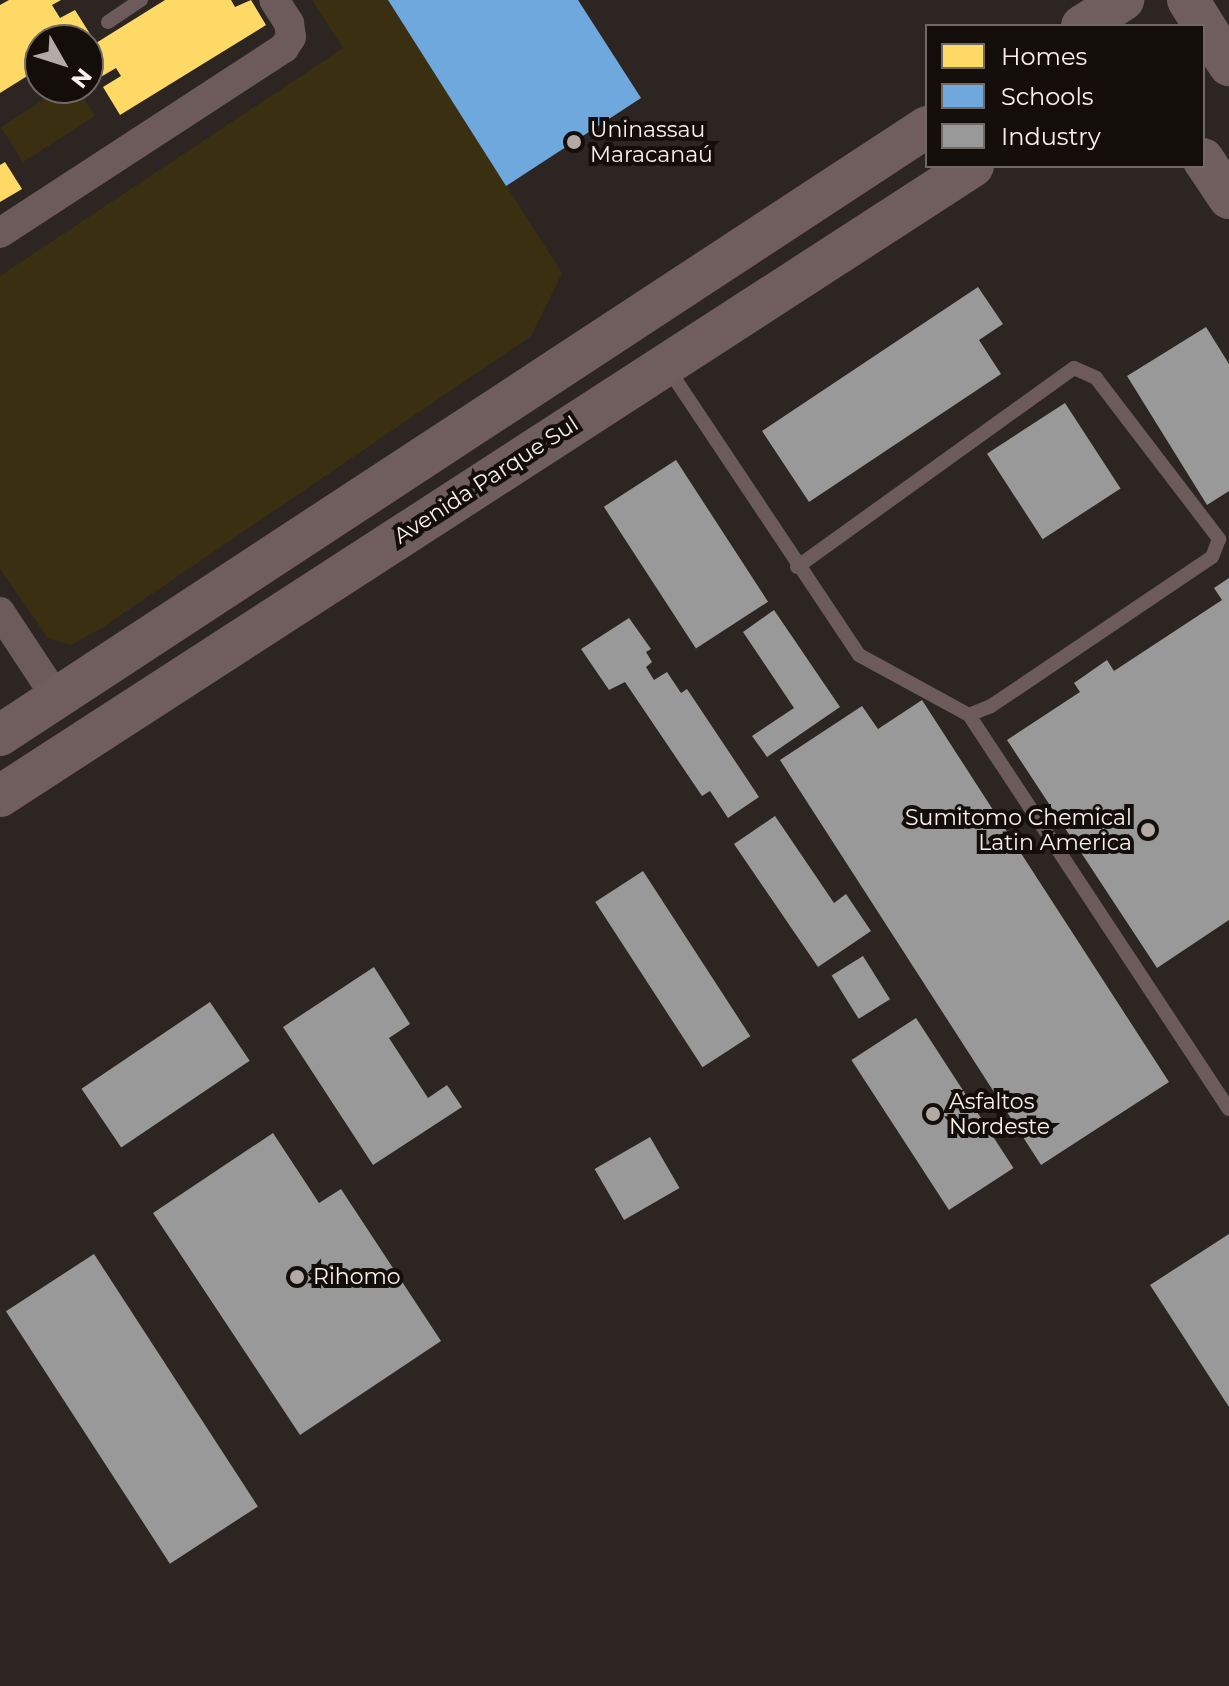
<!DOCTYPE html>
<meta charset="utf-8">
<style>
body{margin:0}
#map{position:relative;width:1229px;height:1686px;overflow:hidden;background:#2c2522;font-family:Montserrat,sans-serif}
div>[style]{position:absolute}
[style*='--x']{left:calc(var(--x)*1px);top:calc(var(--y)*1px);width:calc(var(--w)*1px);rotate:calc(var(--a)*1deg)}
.green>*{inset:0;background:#3a3011}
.homes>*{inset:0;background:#ffd966}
.schools>*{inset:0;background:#6fa8dc}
.industry>*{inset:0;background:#999;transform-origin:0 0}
.lane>*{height:14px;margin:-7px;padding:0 7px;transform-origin:7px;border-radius:7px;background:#6d5b5b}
.street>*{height:30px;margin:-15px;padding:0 15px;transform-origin:15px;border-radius:15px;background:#6d5b5b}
.secondary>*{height:42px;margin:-21px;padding:0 21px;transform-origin:21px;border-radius:21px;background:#705d5e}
.dots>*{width:22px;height:22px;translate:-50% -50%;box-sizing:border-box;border:4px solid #140e0b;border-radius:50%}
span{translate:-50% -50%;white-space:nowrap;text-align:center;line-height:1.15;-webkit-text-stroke:8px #140e0b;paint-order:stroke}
.poi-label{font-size:22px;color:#fbf0ec}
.left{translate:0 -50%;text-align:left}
.right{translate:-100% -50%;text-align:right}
.street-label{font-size:22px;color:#fbf0ec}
.legend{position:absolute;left:925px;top:24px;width:280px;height:144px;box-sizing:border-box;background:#140e0b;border:2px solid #706865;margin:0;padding:10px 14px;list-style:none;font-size:24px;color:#fbf0ec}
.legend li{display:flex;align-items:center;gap:16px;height:40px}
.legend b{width:40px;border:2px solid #706865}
.north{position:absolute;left:24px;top:24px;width:80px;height:80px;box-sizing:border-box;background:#140e0b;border:2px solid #706865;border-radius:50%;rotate:129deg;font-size:22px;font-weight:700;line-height:32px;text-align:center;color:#fbf0ec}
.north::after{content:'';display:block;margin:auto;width:28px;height:36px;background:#b3a9a5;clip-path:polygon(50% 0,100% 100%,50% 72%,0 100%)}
</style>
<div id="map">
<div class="green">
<div style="clip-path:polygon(312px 0,388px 0,562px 273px,531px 336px,103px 627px,71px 645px,48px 638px,0 569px,0 276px,343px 48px)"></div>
<div style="clip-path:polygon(62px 88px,77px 88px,95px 116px,23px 162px,1px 127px)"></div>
</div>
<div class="homes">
<div style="clip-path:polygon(9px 0,61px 0,52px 5px,60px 18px,75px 10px,92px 37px,40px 40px,40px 68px,0 93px,0 5px)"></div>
<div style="clip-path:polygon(165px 0,231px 0,235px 7px,251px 0,266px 25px,120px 115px,103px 87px,121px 76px,116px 68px,99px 78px,88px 60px,88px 48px)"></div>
<div style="clip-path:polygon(5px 162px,22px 189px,0 202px,0 165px)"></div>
</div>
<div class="schools">
<div style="clip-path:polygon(388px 0,578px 0,641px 98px,506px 186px)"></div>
</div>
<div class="industry">
<div style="clip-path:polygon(978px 287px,1003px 324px,979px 340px,1001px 374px,809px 502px,762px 431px)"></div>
<div style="clip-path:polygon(1206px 327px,1229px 364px,1229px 491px,1207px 505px,1127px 376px)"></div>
<div style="left:1065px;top:403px;width:102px;height:93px;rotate:57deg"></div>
<div style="left:676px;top:460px;width:169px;height:86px;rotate:57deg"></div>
<div style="clip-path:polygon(1229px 578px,1229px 920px,1157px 968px,1007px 740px,1080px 692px,1074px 683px,1107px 660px,1114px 671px,1222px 600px,1214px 588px)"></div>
<div style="clip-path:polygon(774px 610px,840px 707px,767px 757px,752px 736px,794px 708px,743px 632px)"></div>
<div style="clip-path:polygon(629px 618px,651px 649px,646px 652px,652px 662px,646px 667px,654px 680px,667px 672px,681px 693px,687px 689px,759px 797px,728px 818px,710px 791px,702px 796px,625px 682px,609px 690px,581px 649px)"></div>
<div style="clip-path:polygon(922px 700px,1169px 1082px,1041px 1165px,780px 760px,862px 706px,878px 729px)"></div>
<div style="clip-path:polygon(775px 816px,834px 903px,846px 894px,871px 931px,818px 967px,734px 844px)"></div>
<div style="left:643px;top:871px;width:197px;height:57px;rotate:57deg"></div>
<div style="left:863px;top:956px;width:51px;height:37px;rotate:58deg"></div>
<div style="clip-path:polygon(374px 967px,410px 1024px,389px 1038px,428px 1098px,447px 1085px,462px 1107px,373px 1165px,283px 1027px)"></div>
<div style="left:210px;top:1002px;width:71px;height:155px;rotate:56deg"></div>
<div style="left:916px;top:1018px;width:179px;height:77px;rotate:57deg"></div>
<div style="clip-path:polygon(273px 1133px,319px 1203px,341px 1189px,441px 1341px,300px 1435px,153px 1213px)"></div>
<div style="left:650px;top:1137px;width:59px;height:64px;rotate:60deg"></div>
<div style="clip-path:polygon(1229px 1234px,1229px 1407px,1150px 1285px)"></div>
<div style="left:94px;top:1254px;width:301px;height:105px;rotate:57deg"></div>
</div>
<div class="lane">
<div style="--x:108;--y:22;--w:40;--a:-34"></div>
<div style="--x:667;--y:367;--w:346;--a:56.3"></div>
<div style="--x:859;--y:655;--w:125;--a:28.6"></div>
<div style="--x:969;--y:715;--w:472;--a:56.6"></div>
<div style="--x:797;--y:567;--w:341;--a:-35.7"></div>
<div style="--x:1074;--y:368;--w:24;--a:24"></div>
<div style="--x:1096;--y:378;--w:203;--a:52.6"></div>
<div style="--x:1219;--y:539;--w:19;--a:111"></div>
<div style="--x:1212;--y:557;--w:267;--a:146"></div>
<div style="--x:991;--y:706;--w:24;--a:158"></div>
</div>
<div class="street">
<div style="--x:0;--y:233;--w:339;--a:-33.1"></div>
<div style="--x:284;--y:48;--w:13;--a:-58"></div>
<div style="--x:291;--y:37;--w:14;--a:-98"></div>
<div style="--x:289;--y:23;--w:27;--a:-123"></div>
<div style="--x:0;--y:612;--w:102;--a:56.6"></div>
</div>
<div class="secondary">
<div style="--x:1188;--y:0;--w:77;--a:57.8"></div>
<div style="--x:1082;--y:26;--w:49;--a:-32.4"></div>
<div style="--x:1203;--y:159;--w:47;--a:56.3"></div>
<div style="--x:0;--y:735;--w:1109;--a:-33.26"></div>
<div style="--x:0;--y:796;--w:1159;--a:-32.92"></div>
</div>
<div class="dots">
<div style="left:574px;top:142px;background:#b3a9a5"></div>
<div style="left:1148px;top:830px;background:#b3a9a5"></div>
<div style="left:933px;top:1114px;background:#b3a9a5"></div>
<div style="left:297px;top:1277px;background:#b3a9a5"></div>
</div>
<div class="poi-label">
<span class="left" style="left:590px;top:142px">Uninassau<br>Maracanaú</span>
<span class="right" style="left:1132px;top:830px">Sumitomo Chemical<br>Latin America</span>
<span class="left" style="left:949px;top:1114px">Asfaltos<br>Nordeste</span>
<span class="left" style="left:313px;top:1277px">Rihomo</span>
</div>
<div class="street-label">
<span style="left:486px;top:480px;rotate:-33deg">Avenida Parque Sul</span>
</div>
<ul class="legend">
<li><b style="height:22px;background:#ffd966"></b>Homes</li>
<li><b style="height:22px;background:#6fa8dc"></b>Schools</li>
<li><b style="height:22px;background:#999"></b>Industry</li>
</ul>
<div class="north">N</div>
</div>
